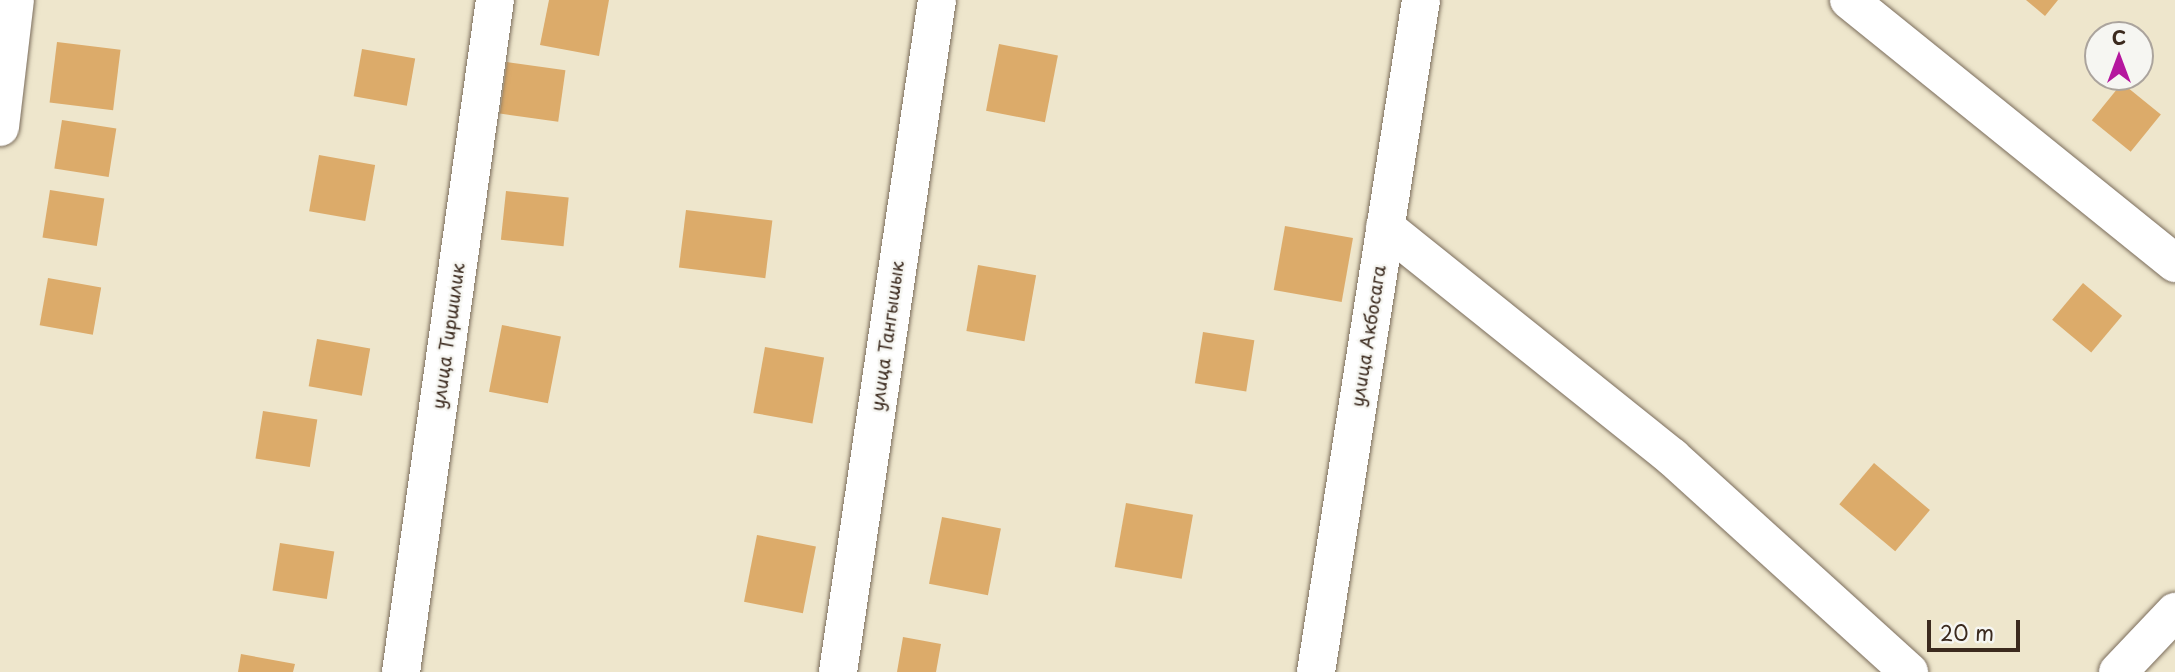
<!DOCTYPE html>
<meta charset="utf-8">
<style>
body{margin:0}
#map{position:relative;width:2175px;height:672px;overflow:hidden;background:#eee6cc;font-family:"Playpen Sans",sans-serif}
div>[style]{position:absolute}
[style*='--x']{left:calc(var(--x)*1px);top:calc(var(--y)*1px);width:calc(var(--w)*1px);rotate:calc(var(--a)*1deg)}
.building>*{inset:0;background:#dcab6a;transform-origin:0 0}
.roads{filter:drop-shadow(0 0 2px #7a6c5b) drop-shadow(0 0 2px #7a6c5b)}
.minor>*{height:38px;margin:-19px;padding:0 19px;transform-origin:19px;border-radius:19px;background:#fff}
span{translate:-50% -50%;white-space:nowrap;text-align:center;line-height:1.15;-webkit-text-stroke:5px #f6f6f2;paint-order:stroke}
.street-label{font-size:18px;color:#3b2a1e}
.north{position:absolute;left:2084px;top:21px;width:70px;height:70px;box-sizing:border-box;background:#f6f6f2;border:2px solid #aba49d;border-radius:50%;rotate:0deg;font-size:19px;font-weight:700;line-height:28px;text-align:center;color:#3b2a1e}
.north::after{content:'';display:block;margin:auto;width:24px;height:32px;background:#b5179e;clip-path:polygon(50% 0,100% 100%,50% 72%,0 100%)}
.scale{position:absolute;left:1927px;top:620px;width:93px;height:32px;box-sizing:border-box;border:4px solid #3b2a1e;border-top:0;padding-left:9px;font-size:21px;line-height:24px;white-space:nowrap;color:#3b2a1e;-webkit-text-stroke:5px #f6f6f2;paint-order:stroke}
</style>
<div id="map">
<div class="building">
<div style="clip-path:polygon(549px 0,609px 0,599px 56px,540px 45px)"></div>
<div style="clip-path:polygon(2026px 0,2058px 0,2045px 16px)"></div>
<div style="left:57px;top:42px;width:64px;height:61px;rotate:7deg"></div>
<div style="left:999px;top:44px;width:60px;height:68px;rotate:11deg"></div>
<div style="left:362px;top:49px;width:54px;height:48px;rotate:10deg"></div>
<div style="left:507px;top:62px;width:59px;height:52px;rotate:8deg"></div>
<div style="left:2122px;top:83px;width:50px;height:48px;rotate:39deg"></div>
<div style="left:62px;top:120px;width:55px;height:49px;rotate:9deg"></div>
<div style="left:319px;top:155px;width:57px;height:57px;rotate:10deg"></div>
<div style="left:50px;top:190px;width:55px;height:48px;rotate:9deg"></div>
<div style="left:506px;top:191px;width:63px;height:49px;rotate:6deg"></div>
<div style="left:686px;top:210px;width:87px;height:58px;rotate:7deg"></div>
<div style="left:1285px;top:226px;width:69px;height:65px;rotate:10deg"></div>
<div style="left:978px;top:265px;width:59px;height:67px;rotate:10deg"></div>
<div style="left:48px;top:278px;width:54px;height:48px;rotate:10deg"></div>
<div style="left:2083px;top:283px;width:51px;height:48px;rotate:40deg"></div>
<div style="left:502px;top:325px;width:60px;height:68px;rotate:11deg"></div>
<div style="left:1203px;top:332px;width:52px;height:52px;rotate:9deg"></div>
<div style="left:317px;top:339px;width:54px;height:48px;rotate:10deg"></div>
<div style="left:765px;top:347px;width:60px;height:67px;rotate:10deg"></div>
<div style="left:263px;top:411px;width:55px;height:48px;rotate:9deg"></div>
<div style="left:1874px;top:463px;width:73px;height:54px;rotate:40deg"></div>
<div style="left:1126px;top:503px;width:68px;height:65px;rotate:10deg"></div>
<div style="left:942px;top:517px;width:60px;height:68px;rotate:11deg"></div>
<div style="left:757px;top:535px;width:60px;height:68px;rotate:11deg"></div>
<div style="left:280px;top:543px;width:55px;height:48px;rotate:9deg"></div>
<div style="clip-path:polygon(903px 637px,941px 644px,936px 672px,897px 672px)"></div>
<div style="clip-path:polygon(241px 654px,295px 664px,293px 672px,238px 672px)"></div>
</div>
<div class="roads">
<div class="minor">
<div style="--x:1849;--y:0;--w:419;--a:38.9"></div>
<div style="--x:0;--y:127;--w:128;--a:-83.3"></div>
<div style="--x:1385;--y:227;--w:368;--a:38.7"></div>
<div style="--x:1672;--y:457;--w:320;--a:42.2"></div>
<div style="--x:401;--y:672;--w:679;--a:-82.04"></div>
<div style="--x:838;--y:672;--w:679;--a:-81.62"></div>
<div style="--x:1316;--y:672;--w:680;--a:-81.12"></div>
<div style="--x:2118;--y:672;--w:83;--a:-46.5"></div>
</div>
</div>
<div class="street-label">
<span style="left:448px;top:336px;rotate:-82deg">улица Тиршилик</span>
<span style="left:887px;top:336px;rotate:-82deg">улица Тангышык</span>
<span style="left:1368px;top:336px;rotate:-81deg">улица Акбосага</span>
</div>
<div class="north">С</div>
<div class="scale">20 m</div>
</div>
